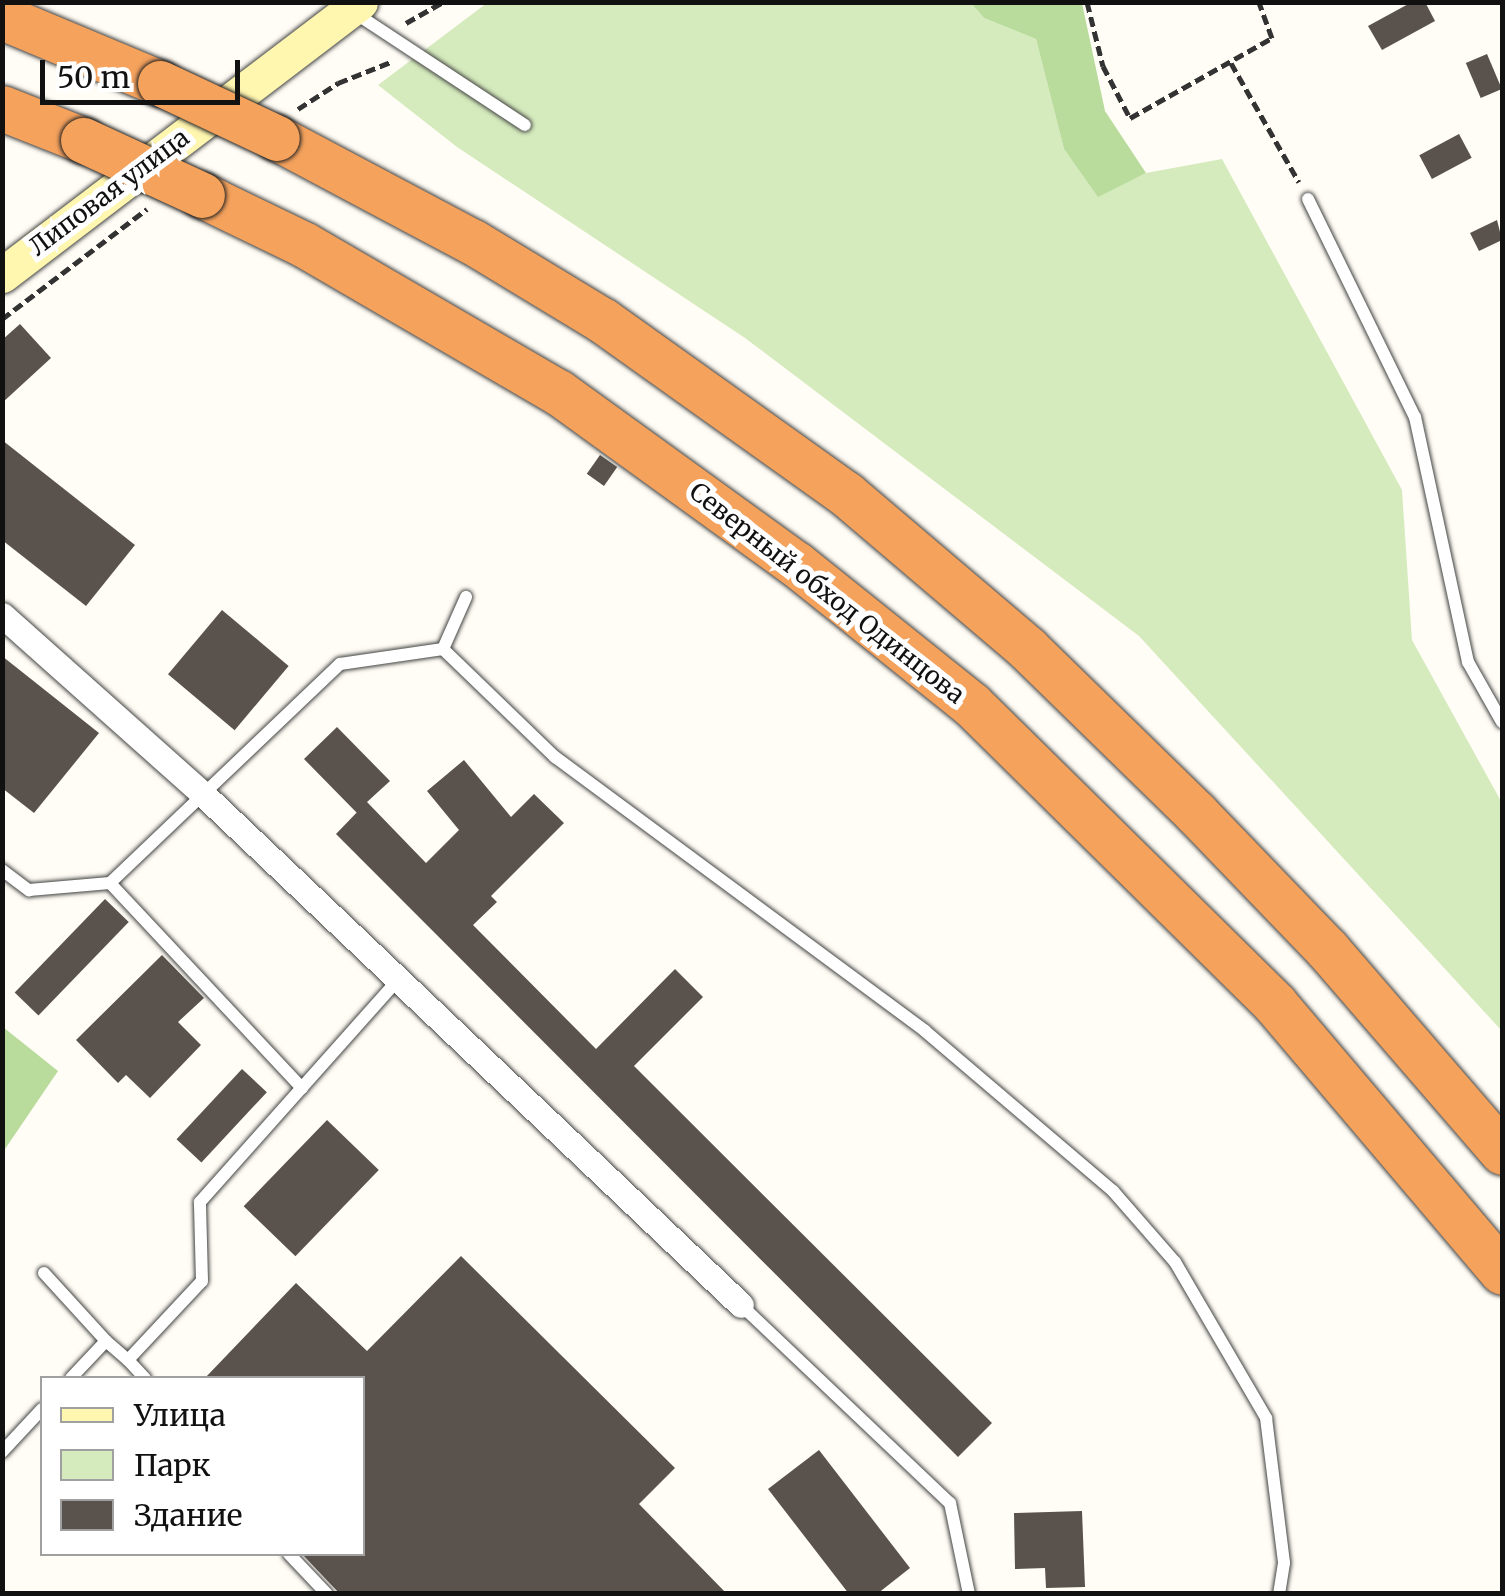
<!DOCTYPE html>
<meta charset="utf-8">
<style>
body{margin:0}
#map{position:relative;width:1505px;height:1596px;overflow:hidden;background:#fffdf5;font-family:Merriweather,serif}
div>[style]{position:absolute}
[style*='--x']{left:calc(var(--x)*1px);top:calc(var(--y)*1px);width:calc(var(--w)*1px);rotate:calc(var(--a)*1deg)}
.green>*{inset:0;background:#d5ebbd}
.forest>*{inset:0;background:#b9dc9c}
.building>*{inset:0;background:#5a524d;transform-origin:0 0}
.path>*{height:5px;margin-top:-2.5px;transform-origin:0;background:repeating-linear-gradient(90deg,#333 0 10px,transparent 0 15px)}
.roads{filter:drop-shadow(0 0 2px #444) drop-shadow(0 0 2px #444)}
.lane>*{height:12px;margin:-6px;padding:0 6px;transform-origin:6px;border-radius:6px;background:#fff}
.street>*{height:25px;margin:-12.5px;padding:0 12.5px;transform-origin:12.5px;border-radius:12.5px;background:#fff}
.secondary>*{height:35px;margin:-17.5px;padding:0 17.5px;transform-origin:17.5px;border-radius:17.5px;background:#fff6b0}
.highway>*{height:45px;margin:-22.5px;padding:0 22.5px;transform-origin:22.5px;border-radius:22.5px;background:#f5a25d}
.bridges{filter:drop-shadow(0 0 2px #222) drop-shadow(0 0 2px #222)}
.highway-bridge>*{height:45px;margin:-22.5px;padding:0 22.5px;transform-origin:22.5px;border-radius:22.5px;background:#f5a25d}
span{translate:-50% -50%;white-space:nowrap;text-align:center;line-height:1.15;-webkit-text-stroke:10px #fff;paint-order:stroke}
.street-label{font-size:25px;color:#111}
.frame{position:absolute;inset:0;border:5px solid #111;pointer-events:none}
.legend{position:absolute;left:40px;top:1376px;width:325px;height:180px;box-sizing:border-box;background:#fff;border:2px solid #a0a0a0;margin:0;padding:12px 18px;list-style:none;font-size:30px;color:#111}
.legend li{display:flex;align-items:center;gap:20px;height:50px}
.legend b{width:50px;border:2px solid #a0a0a0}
.scale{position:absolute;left:40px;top:60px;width:200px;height:45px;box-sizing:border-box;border:5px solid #111;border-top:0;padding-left:12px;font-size:30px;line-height:35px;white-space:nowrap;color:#111;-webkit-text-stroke:8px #fff;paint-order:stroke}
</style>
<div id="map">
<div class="green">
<div style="clip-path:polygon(487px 3px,971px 3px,984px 18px,1036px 39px,1064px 149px,1098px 196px,1146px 173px,1222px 159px,1402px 490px,1412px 640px,1502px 803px,1502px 1031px,1139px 636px,745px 338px,457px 147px,378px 85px)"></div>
</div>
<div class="forest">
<div style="clip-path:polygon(971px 3px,1082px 3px,1105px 111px,1146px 173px,1098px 197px,1064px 149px,1036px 39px,984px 18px)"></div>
<div style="clip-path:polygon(3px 1027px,58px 1071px,3px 1152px)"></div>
</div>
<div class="building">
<div style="clip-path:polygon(1412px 2px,1425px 2px,1435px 21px,1382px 50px,1368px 26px)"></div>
<div style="left:1487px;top:54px;width:38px;height:23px;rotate:67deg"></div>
<div style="left:1459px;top:134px;width:27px;height:45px;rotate:62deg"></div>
<div style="clip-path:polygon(1497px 220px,1502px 240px,1479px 251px,1470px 233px)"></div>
<div style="clip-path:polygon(20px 324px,51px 358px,2px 403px,2px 340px)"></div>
<div style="clip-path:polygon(2px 440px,135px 545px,86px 606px,2px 540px)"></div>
<div style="left:600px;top:455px;width:21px;height:23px;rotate:35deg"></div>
<div style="left:222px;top:610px;width:87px;height:84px;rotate:40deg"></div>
<div style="clip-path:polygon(2px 656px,99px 733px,34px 813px,2px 788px)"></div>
<div style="clip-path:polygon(337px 727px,390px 781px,367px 802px,426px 863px,459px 830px,427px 791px,464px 760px,511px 817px,534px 794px,564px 823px,491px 896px,497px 902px,473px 925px,596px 1049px,675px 969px,703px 997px,634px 1066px,992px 1423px,958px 1457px,336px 834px,363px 806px,357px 813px,304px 759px)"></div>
<div style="left:105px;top:899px;width:33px;height:130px;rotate:44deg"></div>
<div style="clip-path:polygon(162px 955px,204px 998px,178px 1022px,201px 1045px,150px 1098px,126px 1075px,118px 1083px,76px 1040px)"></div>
<div style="left:242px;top:1069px;width:34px;height:96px;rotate:43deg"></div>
<div style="left:327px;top:1120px;width:72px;height:120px;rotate:44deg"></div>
<div style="clip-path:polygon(461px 1256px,675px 1468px,639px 1504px,727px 1594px,340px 1594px,302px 1554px,362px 1554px,362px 1378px,205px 1378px,296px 1283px,367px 1351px)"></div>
<div style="clip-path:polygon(819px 1450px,910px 1568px,877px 1594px,849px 1594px,768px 1489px)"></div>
<div style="clip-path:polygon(1082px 1511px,1085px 1587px,1046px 1588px,1045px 1568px,1015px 1569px,1014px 1513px)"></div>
</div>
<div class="path">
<div style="--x:1087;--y:2;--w:66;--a:76"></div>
<div style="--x:1103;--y:66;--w:59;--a:62.6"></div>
<div style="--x:1130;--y:118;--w:163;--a:-29.4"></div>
<div style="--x:1272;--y:38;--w:38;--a:-110"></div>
<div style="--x:406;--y:23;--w:43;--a:-29.6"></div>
<div style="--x:1231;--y:63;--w:137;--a:60.3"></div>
<div style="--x:298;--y:109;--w:48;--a:-33"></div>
<div style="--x:338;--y:83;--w:59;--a:-21.8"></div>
<div style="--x:2;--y:319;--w:182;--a:-37.2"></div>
</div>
<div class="roads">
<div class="lane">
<div style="--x:352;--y:11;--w:207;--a:33.4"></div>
<div style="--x:1308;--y:199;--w:243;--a:63.9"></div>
<div style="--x:1415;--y:417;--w:251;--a:77.8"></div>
<div style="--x:1468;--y:662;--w:69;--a:60.5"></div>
<div style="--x:443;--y:649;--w:156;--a:44"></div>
<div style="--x:555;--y:757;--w:460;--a:36.5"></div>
<div style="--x:925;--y:1031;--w:247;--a:40.4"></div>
<div style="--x:1113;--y:1191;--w:94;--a:48.9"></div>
<div style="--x:1175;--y:1262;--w:181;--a:59.7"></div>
<div style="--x:1266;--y:1418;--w:146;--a:82.9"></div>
<div style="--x:1284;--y:1563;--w:31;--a:99"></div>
<div style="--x:2;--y:870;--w:34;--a:37"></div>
<div style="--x:29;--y:890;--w:81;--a:-4.9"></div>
<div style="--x:110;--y:883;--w:318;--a:-43.6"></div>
<div style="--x:340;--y:664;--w:104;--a:-8.3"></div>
<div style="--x:443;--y:649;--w:57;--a:-66.1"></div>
<div style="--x:110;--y:883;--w:281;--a:46.9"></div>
<div style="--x:44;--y:1273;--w:92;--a:47.6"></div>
<div style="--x:741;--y:1305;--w:288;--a:43.5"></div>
<div style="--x:950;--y:1503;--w:93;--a:78.2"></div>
<div style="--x:128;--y:1360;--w:25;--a:47"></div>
<div style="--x:71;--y:1378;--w:51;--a:-46.6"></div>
<div style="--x:106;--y:1341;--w:29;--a:41"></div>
<div style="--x:128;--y:1360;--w:108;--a:-46.9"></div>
<div style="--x:202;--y:1281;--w:79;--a:-91.5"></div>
<div style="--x:200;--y:1202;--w:299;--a:-48.3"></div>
<div style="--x:2;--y:1452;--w:59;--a:-47.1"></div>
<div style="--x:289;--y:1554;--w:55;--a:46.5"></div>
</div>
<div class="street">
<div style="--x:2;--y:615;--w:272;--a:41.7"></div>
<div style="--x:205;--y:796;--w:739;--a:43.52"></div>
</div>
<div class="secondary">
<div style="--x:2;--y:275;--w:450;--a:-37.3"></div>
</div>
<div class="highway">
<div style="--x:2;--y:17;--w:171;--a:22.7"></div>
<div style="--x:2;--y:108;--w:87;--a:21.6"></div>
<div style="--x:277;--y:138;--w:222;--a:28"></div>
<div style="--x:473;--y:242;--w:151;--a:31.2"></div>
<div style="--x:602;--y:320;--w:300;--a:35.5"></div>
<div style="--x:846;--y:494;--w:239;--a:40.4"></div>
<div style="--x:1028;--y:649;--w:235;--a:44.3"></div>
<div style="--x:1196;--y:813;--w:189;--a:46.1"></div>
<div style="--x:1327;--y:949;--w:268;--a:49.2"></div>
<div style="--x:202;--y:195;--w:114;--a:25.9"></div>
<div style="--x:305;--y:245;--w:293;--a:30.2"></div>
<div style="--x:558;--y:392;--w:294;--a:35.9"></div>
<div style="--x:796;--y:564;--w:224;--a:38.7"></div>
<div style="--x:971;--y:704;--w:427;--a:44.6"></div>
<div style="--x:1275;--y:1004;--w:351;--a:49.7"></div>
</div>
</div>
<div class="bridges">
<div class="highway-bridge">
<div style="--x:160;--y:83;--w:129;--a:25.2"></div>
<div style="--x:83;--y:140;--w:131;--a:24.8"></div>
</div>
</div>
<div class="street-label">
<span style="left:109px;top:192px;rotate:-37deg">Липовая улица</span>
<span style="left:827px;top:593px;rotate:38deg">Северный обход Одинцова</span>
</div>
<div class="frame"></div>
<ul class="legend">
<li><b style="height:12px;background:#fff6b0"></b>Улица</li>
<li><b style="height:28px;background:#d5ebbd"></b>Парк</li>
<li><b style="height:28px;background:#5a524d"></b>Здание</li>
</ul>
<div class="scale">50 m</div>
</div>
